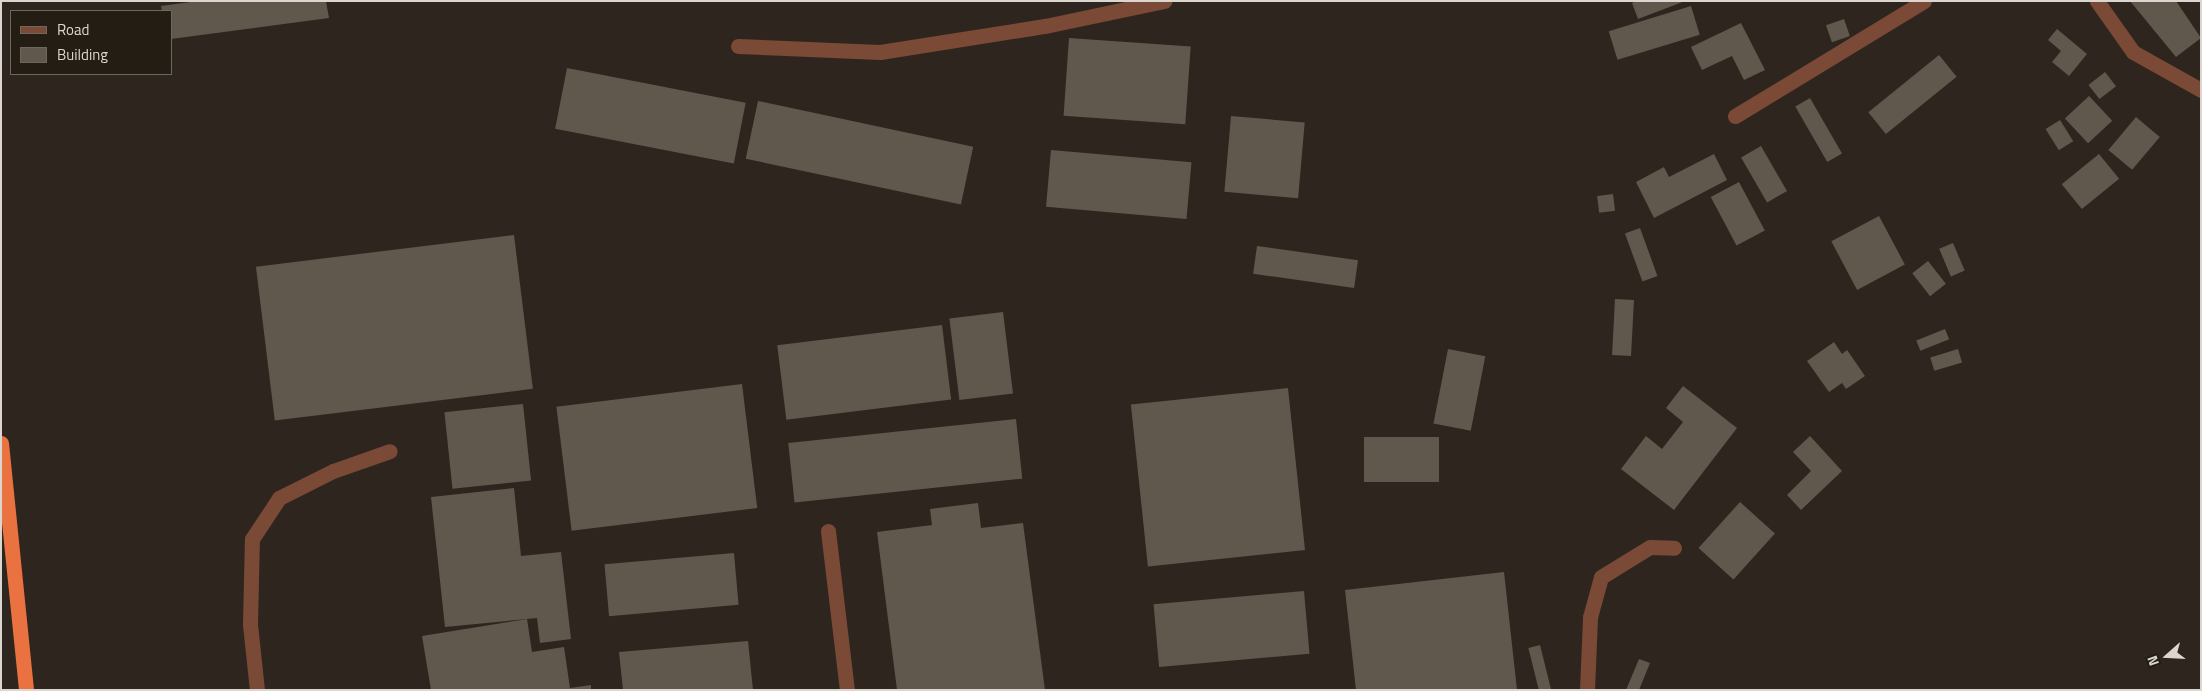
<!DOCTYPE html>
<style>
body{margin:0}
#map{position:relative;width:2202px;height:691px;overflow:hidden;background:#2e261e;font-family:"Titillium Web",sans-serif}
div>[style]{position:absolute}
[style*='--x']{left:calc(var(--x)*1px);top:calc(var(--y)*1px);width:calc(var(--w)*1px);rotate:calc(var(--a)*1deg)}
.building>*{inset:0;background:#60574d;transform-origin:0 0}
.lane>*{height:15px;margin:-7.5px;padding:0 7.5px;transform-origin:7.5px;border-radius:7.5px;background:#7a4a37}
.street>*{height:15px;margin:-7.5px;padding:0 7.5px;transform-origin:7.5px;border-radius:7.5px;background:#7a4a37}
.highway>*{height:15px;margin:-7.5px;padding:0 7.5px;transform-origin:7.5px;border-radius:7.5px;background:#ea7240}
span{translate:-50% -50%;white-space:nowrap;text-align:center;line-height:1.15;-webkit-text-stroke:4px #241d14;paint-order:stroke}
.frame{position:absolute;inset:0;border:2px solid #dbd6d0;pointer-events:none}
.legend{position:absolute;left:10px;top:10px;width:162px;height:65px;box-sizing:border-box;background:#241d14;border:1px solid #6d675f;margin:0;padding:6px 9px;list-style:none;font-size:15px;color:#dbd6d0}
.legend li{display:flex;align-items:center;gap:10px;height:25px}
.legend b{width:25px;border:1px solid #6d675f}
.north{position:absolute;left:2142px;top:631px;width:50px;height:50px;-webkit-text-stroke:4px #241d14;paint-order:stroke;rotate:251deg;font-size:14px;font-weight:700;line-height:20px;text-align:center;color:#dbd6d0}
.north::after{content:'';display:block;margin:auto;width:18px;height:22px;background:#dbd6d0;clip-path:polygon(50% 0,100% 100%,50% 72%,0 100%)}
</style>
<div id="map">
<div class="building">
<div style="clip-path:polygon(198px 1px,326px 1px,329px 18px,171px 39px,171px 11px,162px 11px,161px 6px)"></div>
<div style="clip-path:polygon(1636px 1px,1685px 1px,1638px 19px,1632px 3px)"></div>
<div style="clip-path:polygon(2130px 1px,2176px 1px,2201px 38px,2176px 57px)"></div>
<div style="left:1691px;top:6px;width:30px;height:86px;rotate:73deg"></div>
<div style="left:1844px;top:19px;width:18px;height:19px;rotate:71deg"></div>
<div style="clip-path:polygon(1741px 23px,1765px 70px,1744px 80px,1732px 56px,1702px 70px,1691px 47px)"></div>
<div style="clip-path:polygon(2057px 29px,2087px 54px,2069px 76px,2052px 62px,2061px 51px,2048px 40px)"></div>
<div style="left:1069px;top:38px;width:122px;height:78px;rotate:4deg"></div>
<div style="left:1939px;top:55px;width:28px;height:91px;rotate:51deg"></div>
<div style="left:567px;top:68px;width:182px;height:62px;rotate:11deg"></div>
<div style="left:2105px;top:72px;width:18px;height:21px;rotate:52deg"></div>
<div style="left:2089px;top:96px;width:34px;height:33px;rotate:47deg"></div>
<div style="left:1810px;top:98px;width:64px;height:17px;rotate:60deg"></div>
<div style="left:758px;top:101px;width:220px;height:59px;rotate:12deg"></div>
<div style="left:1231px;top:116px;width:74px;height:76px;rotate:5deg"></div>
<div style="left:2136px;top:117px;width:31px;height:43px;rotate:40deg"></div>
<div style="left:2060px;top:120px;width:25px;height:17px;rotate:58deg"></div>
<div style="left:1761px;top:146px;width:52px;height:23px;rotate:60deg"></div>
<div style="left:1051px;top:150px;width:141px;height:57px;rotate:5deg"></div>
<div style="clip-path:polygon(1714px 154px,1727px 180px,1654px 218px,1636px 182px,1664px 167px,1669px 177px)"></div>
<div style="left:2099px;top:154px;width:32px;height:48px;rotate:51deg"></div>
<div style="left:1739px;top:182px;width:55px;height:32px;rotate:62deg"></div>
<div style="left:1613px;top:194px;width:17px;height:16px;rotate:83deg"></div>
<div style="left:1879px;top:216px;width:55px;height:54px;rotate:62deg"></div>
<div style="left:1640px;top:228px;width:51px;height:16px;rotate:70deg"></div>
<div style="left:514px;top:235px;width:155px;height:260px;rotate:83deg"></div>
<div style="left:1953px;top:243px;width:30px;height:15px;rotate:67deg"></div>
<div style="left:1257px;top:246px;width:102px;height:28px;rotate:8deg"></div>
<div style="left:1928px;top:261px;width:29px;height:20px;rotate:52deg"></div>
<div style="left:1615px;top:299px;width:19px;height:56px;rotate:3deg"></div>
<div style="left:1003px;top:312px;width:82px;height:54px;rotate:83deg"></div>
<div style="left:942px;top:325px;width:75px;height:166px;rotate:83deg"></div>
<div style="left:1945px;top:329px;width:11px;height:31px;rotate:68deg"></div>
<div style="clip-path:polygon(1834px 342px,1842px 354px,1847px 350px,1865px 376px,1846px 389px,1842px 383px,1829px 392px,1807px 361px)"></div>
<div style="left:1448px;top:349px;width:38px;height:76px;rotate:11deg"></div>
<div style="left:1958px;top:349px;width:14px;height:29px;rotate:73deg"></div>
<div style="left:742px;top:384px;width:125px;height:187px;rotate:83deg"></div>
<div style="clip-path:polygon(1683px 386px,1737px 428px,1674px 510px,1621px 469px,1646px 436px,1662px 449px,1683px 422px,1666px 408px)"></div>
<div style="left:1288px;top:388px;width:163px;height:158px;rotate:84deg"></div>
<div style="left:523px;top:404px;width:77px;height:79px;rotate:84deg"></div>
<div style="left:1016px;top:419px;width:60px;height:229px;rotate:84deg"></div>
<div style="clip-path:polygon(1810px 436px,1842px 471px,1801px 510px,1787px 495px,1811px 471px,1793px 452px)"></div>
<div style="left:1364px;top:437px;width:75px;height:45px"></div>
<div style="clip-path:polygon(514px 488px,521px 556px,561px 552px,571px 639px,540px 643px,537px 618px,445px 627px,431px 497px)"></div>
<div style="left:1740px;top:502px;width:47px;height:62px;rotate:42deg"></div>
<div style="clip-path:polygon(978px 503px,981px 528px,1023px 523px,1045px 690px,897px 690px,877px 532px,932px 525px,930px 509px)"></div>
<div style="left:734px;top:553px;width:52px;height:130px;rotate:85deg"></div>
<div style="clip-path:polygon(1504px 572px,1517px 690px,1356px 690px,1345px 590px)"></div>
<div style="left:1304px;top:591px;width:63px;height:151px;rotate:85deg"></div>
<div style="clip-path:polygon(527px 619px,532px 652px,564px 647px,570px 688px,591px 685px,591px 690px,431px 690px,422px 636px)"></div>
<div style="clip-path:polygon(748px 641px,753px 690px,623px 690px,619px 652px)"></div>
<div style="left:1540px;top:645px;width:46px;height:12px;rotate:76deg"></div>
<div style="clip-path:polygon(1639px 659px,1650px 663px,1639px 690px,1626px 690px)"></div>
</div>
<div class="lane">
<div style="--x:738;--y:46;--w:142;--a:2.4"></div>
<div style="--x:880;--y:52;--w:167;--a:-9"></div>
<div style="--x:1045;--y:26;--w:122;--a:-11.9"></div>
<div style="--x:828;--y:531;--w:160;--a:83.2"></div>
<div style="--x:257;--y:690;--w:66;--a:-96.1"></div>
<div style="--x:250;--y:624;--w:85;--a:-88.7"></div>
<div style="--x:252;--y:539;--w:49;--a:-56.6"></div>
<div style="--x:279;--y:498;--w:60;--a:-26.6"></div>
<div style="--x:333;--y:471;--w:60;--a:-19.3"></div>
<div style="--x:1587;--y:690;--w:73;--a:-87.6"></div>
<div style="--x:1590;--y:617;--w:41;--a:-74.6"></div>
<div style="--x:1601;--y:577;--w:57;--a:-31.5"></div>
<div style="--x:1650;--y:547;--w:24;--a:2"></div>
</div>
<div class="street">
<div style="--x:2097;--y:1;--w:62;--a:54.8"></div>
<div style="--x:2133;--y:52;--w:78;--a:29.2"></div>
<div style="--x:1735;--y:116;--w:221;--a:-31.3"></div>
</div>
<div class="highway">
<div style="--x:1;--y:443;--w:248;--a:84.2"></div>
</div>
<div class="frame"></div>
<ul class="legend">
<li><b style="height:6px;background:#7a4a37"></b>Road</li>
<li><b style="height:14px;background:#60574d"></b>Building</li>
</ul>
<div class="north">N</div>
</div>
